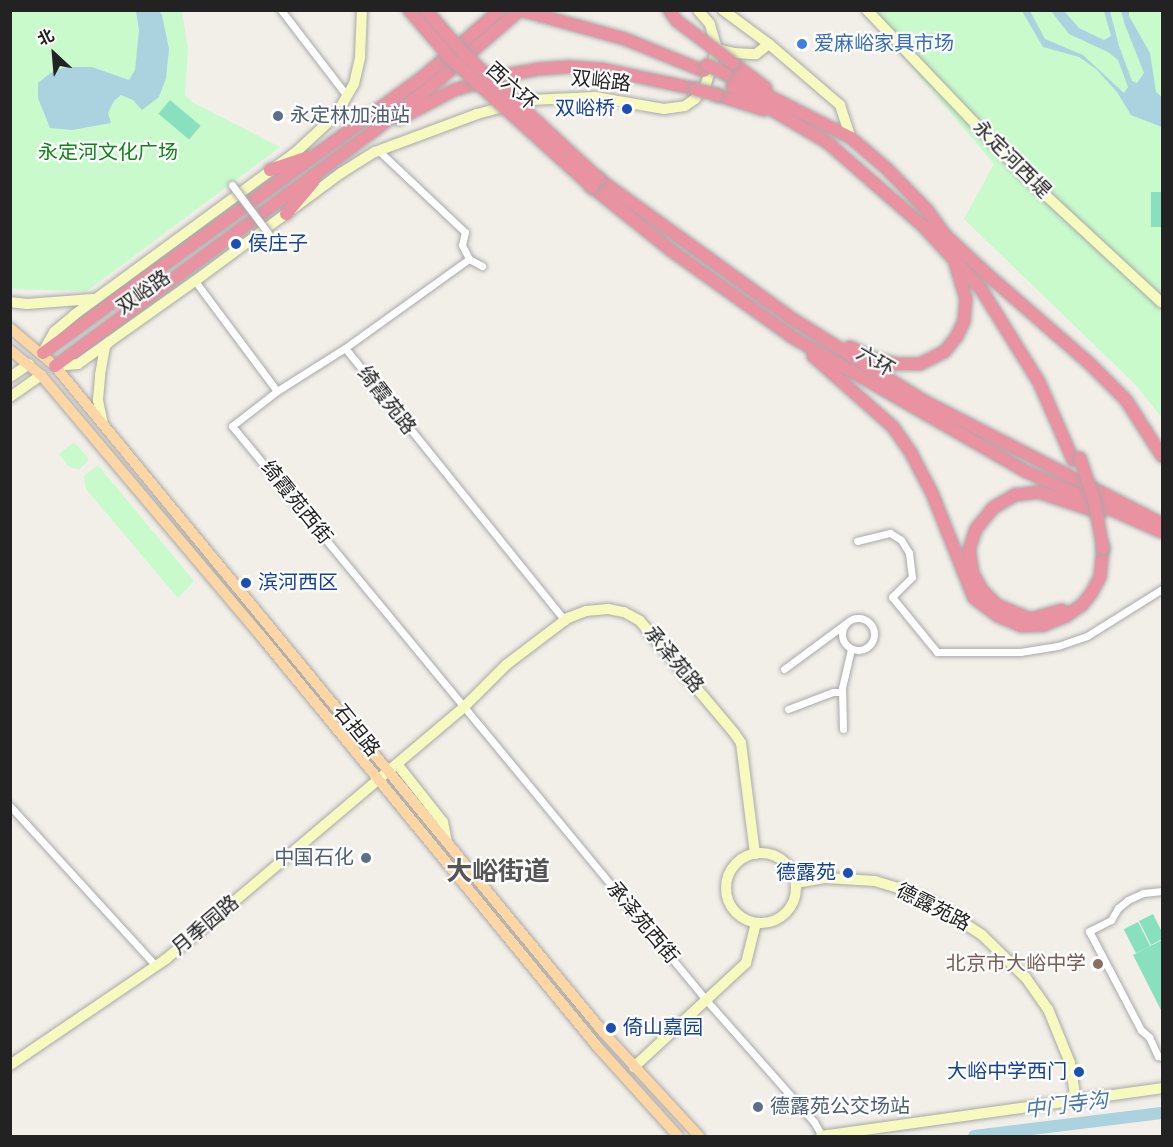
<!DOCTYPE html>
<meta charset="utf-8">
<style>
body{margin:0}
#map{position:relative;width:1173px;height:1147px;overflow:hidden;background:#f2efe9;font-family:"Source Sans 3","Noto Sans SC",sans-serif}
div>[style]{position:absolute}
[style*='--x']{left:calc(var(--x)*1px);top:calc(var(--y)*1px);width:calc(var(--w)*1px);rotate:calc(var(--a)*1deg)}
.park>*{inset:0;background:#c8facc}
.pitch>*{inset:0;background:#88e0be;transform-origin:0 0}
.water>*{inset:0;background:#aad3df}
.river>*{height:12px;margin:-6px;padding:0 6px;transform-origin:6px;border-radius:6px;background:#aad3df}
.roads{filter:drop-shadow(0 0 2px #a9a9a9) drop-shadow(0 0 2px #a9a9a9)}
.street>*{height:7px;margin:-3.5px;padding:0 3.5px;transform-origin:3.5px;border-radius:3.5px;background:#fff}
.street>.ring{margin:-3.5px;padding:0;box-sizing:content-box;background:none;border:7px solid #fff;border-radius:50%}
.secondary>*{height:10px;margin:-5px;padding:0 5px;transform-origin:5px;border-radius:5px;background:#f7fabf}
.secondary>.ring{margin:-5px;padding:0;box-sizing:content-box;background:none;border:10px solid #f7fabf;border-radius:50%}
.primary>*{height:10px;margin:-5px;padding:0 5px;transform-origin:5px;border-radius:5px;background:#fcd6a4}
.highway>*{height:12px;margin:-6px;padding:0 6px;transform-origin:6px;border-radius:6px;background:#e892a2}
.bridges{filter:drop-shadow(0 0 2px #a9a9a9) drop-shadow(0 0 2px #a9a9a9)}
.street-bridge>*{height:7px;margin:-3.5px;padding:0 3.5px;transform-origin:3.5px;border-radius:3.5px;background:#fff}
.highway-bridge>*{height:12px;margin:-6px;padding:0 6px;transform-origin:6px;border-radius:6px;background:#e892a2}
.dots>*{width:16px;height:16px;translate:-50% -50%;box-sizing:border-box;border:3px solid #fff;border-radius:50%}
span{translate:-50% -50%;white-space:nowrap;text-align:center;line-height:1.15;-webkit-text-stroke:4.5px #fff;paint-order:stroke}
.shop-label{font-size:20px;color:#366cbe}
.left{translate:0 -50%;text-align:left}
.street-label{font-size:20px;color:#222}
.transit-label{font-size:20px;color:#164399}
.right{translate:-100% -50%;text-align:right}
.service-label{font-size:20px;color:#4e5e75}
.park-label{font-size:20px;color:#0c8416}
.education-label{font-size:20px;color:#785e54}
.water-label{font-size:21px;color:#4a7aab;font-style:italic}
.district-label{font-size:26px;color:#555;font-weight:700}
.frame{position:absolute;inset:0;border:12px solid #222;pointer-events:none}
.north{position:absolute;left:24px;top:24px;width:60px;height:60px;-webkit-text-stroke:4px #fff;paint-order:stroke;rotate:334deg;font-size:16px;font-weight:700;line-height:24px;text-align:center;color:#222}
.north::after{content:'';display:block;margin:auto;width:21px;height:27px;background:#222;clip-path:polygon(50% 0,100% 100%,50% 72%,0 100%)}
</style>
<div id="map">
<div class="park">
<div style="clip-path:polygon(10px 11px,182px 11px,188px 49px,185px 95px,192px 102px,280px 147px,87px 291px,11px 289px)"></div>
<div style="clip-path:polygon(864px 11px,1162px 11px,1162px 418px,1137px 386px,964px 219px,994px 164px)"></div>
<div style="clip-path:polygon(74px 442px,89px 459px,79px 470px,68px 466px,59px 454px)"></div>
<div style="clip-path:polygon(98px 465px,194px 581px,178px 598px,86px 489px,84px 476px)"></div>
</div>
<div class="pitch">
<div style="left:170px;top:100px;width:40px;height:18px;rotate:40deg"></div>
<div style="left:1151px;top:192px;width:11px;height:35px"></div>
<div style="clip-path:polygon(1153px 914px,1162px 932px,1162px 939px,1151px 945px,1139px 921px)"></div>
<div style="left:1138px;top:922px;width:27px;height:16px;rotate:63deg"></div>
<div style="clip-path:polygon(1162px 940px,1162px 1012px,1133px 955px)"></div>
</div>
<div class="water">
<div style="clip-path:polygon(136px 11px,159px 11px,162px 15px,169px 49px,166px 78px,159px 97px,142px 110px,133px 100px,121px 95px,114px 101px,108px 113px,111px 123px,72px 130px,50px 128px,38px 98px,38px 83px,53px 71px,66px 67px,92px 67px,129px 80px,135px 70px,139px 30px)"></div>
<div style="clip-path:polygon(1022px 11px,1030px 11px,1045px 39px,1083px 55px,1124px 93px,1128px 87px,1118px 60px,1108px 52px,1069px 34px,1051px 11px,1064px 11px,1079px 28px,1104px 40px,1111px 36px,1104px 11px,1110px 11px,1119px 46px,1132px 81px,1137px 83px,1144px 73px,1125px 25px,1121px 11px,1129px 11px,1129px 16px,1150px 53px,1156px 92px,1162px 97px,1162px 127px,1131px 115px,1117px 92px,1096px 69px,1079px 57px,1043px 47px)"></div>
</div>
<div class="river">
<div style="--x:974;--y:1136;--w:189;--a:-7"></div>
</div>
<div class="roads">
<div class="street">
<div style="--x:281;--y:10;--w:108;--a:52.5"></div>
<div style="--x:379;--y:151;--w:118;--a:43.3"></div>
<div style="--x:465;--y:232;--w:13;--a:103"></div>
<div style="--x:462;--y:245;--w:16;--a:63"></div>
<div style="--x:469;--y:259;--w:15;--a:28"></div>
<div style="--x:195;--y:281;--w:137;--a:53.3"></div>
<div style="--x:277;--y:391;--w:80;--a:-32.3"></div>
<div style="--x:345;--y:348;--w:351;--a:51.1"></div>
<div style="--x:345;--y:348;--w:153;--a:-35.7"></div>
<div style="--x:277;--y:391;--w:57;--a:142.1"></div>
<div style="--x:232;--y:426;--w:746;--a:50.44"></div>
<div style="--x:707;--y:1001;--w:162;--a:48.5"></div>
<div style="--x:814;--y:1122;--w:16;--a:60"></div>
<div style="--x:857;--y:541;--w:34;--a:-14"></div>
<div style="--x:890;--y:533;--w:13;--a:32"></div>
<div style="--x:901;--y:540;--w:15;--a:58"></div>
<div style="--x:909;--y:553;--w:24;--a:83"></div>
<div style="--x:912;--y:577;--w:28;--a:135"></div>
<div style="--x:892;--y:597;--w:71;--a:50.7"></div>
<div style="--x:937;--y:652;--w:83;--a:0"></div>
<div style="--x:1020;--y:652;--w:38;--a:-9"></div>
<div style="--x:1058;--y:646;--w:31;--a:-19"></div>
<div style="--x:1087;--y:636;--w:89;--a:-32.1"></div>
<div class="ring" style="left:842px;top:618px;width:25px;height:25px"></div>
<div style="--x:784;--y:669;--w:76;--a:-36.4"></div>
<div style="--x:788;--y:709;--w:48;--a:-20.7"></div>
<div style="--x:833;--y:692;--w:9;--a:0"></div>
<div style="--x:843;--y:729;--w:41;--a:-91.4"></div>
<div style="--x:842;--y:688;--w:40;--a:-77"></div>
<div style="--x:10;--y:806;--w:217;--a:47.6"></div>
<div style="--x:1162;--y:891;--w:19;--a:174"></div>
<div style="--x:1143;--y:893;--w:17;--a:155"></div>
<div style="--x:1128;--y:900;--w:13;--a:141"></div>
<div style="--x:1118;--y:908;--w:14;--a:120"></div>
<div style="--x:1111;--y:920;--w:25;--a:153"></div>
<div style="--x:1089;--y:931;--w:112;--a:62.3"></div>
<div style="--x:1141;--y:1030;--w:11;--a:41"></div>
<div style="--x:1149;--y:1037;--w:21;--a:65"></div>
<div style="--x:1158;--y:1056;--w:4;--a:14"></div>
</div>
<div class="secondary">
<div style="--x:723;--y:10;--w:57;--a:36.5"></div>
<div style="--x:769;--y:44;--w:94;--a:40.7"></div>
<div style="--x:840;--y:105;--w:35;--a:72"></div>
<div style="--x:867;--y:10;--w:231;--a:46.4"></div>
<div style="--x:1026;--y:177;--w:185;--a:42.8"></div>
<div style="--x:717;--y:49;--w:17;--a:13"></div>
<div style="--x:734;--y:53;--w:22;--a:3"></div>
<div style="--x:756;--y:54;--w:16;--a:-38"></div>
<div style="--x:10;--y:302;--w:17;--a:7"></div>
<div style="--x:27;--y:304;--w:66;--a:-4.3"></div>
<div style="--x:43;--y:352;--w:23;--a:-61"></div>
<div style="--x:54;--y:332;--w:26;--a:-40"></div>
<div style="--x:74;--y:315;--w:275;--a:-36.3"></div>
<div style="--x:296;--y:152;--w:54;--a:-42.8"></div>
<div style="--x:336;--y:115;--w:36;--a:-60"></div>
<div style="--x:354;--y:84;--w:28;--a:-77"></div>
<div style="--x:360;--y:57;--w:47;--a:-87.6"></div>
<div style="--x:55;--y:366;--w:23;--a:-5"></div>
<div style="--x:78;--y:364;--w:143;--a:-35.4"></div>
<div style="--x:195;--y:281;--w:182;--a:-36.5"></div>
<div style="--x:341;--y:173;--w:40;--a:-32"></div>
<div style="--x:375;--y:152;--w:109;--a:-20.4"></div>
<div style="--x:477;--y:114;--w:55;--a:-14.8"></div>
<div style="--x:530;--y:100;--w:65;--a:-2.6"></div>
<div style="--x:595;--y:97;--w:70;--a:9.9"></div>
<div style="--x:664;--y:109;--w:21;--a:-8"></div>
<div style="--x:685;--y:106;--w:12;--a:-35"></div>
<div style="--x:695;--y:99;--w:19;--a:-54"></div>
<div style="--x:706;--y:84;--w:37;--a:-73"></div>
<div style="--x:717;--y:49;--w:26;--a:-106"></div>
<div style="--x:710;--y:24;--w:18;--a:-131"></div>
<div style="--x:10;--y:377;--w:23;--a:-34"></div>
<div style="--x:10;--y:397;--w:38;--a:-35"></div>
<div style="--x:103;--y:424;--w:25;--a:-102"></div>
<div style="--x:98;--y:400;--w:25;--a:-85"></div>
<div style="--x:100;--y:375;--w:29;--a:-80"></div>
<div style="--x:105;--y:346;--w:6;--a:-45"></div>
<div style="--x:397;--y:764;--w:74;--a:51.6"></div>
<div style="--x:443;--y:822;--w:20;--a:79"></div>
<div class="ring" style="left:726px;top:853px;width:60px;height:60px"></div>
<div style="--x:796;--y:883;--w:29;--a:-10"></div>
<div style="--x:825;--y:878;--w:50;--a:3.4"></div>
<div style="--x:875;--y:881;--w:24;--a:17"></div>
<div style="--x:898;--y:888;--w:46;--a:24.3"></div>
<div style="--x:940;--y:907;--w:50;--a:33.7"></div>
<div style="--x:982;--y:935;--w:62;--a:44.3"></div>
<div style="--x:1026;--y:978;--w:38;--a:55"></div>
<div style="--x:1048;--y:1009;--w:58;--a:67.8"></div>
<div style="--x:1070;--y:1063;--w:38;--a:81"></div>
<div style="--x:10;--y:1065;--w:189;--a:-34.2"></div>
<div style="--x:166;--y:959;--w:389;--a:-40.2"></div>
<div style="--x:463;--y:708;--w:61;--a:-45"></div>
<div style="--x:506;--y:665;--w:78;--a:-37.2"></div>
<div style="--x:568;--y:618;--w:19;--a:-21"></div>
<div style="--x:586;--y:611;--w:22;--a:-5"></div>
<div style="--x:608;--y:609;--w:16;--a:11"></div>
<div style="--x:624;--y:612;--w:18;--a:29"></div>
<div style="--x:640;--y:621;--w:148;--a:49.9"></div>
<div style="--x:735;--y:734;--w:11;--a:56"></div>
<div style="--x:741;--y:743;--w:112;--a:82.8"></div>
<div style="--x:634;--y:1067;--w:153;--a:-42.9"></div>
<div style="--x:746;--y:963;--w:41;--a:-76"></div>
<div style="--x:821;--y:1136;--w:344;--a:-8"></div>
</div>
<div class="primary">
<div style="--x:10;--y:328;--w:59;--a:40.2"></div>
<div style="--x:55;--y:366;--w:862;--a:50.55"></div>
<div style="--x:603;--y:1032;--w:142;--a:47.3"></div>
<div style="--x:10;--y:350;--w:40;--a:39"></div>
<div style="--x:41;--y:375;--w:340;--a:49.9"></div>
<div style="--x:260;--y:635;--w:530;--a:50.66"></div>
<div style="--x:596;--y:1045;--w:122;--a:48"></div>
</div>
<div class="highway">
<div style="--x:520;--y:10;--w:109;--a:15.4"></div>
<div style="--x:625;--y:39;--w:85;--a:22.1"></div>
<div style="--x:733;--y:63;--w:41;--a:37.1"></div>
<div style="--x:726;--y:74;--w:140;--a:27.1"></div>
<div style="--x:851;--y:138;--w:48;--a:40.7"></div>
<div style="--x:887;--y:169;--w:57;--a:45.7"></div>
<div style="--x:927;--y:210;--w:31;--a:54"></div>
<div style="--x:945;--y:235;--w:59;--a:42.9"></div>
<div style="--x:988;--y:275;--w:134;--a:41.1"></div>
<div style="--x:1089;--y:363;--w:52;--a:45"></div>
<div style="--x:1126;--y:400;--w:67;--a:57.3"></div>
<div style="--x:732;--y:86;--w:112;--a:30.7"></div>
<div style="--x:828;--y:143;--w:125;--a:41.1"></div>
<div style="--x:922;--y:225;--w:87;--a:47.3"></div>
<div style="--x:981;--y:289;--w:110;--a:58.1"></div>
<div style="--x:1039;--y:382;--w:85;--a:66.4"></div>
<div style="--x:717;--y:95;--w:49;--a:17.7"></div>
<div style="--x:399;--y:119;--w:62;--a:-27.8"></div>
<div style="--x:454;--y:90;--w:59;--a:-15.7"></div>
<div style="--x:511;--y:74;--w:28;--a:-10"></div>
<div style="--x:539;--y:69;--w:31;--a:-4"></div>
<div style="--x:570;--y:67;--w:32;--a:4"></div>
<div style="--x:602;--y:69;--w:95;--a:12.1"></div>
<div style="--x:270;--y:170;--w:39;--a:-19"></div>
<div style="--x:599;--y:179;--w:237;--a:35.9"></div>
<div style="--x:791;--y:318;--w:157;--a:32"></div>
<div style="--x:924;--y:401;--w:268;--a:27.3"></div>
<div style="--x:592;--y:187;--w:102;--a:38.7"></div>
<div style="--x:672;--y:251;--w:148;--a:35.6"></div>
<div style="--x:792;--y:337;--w:271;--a:29.9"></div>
<div style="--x:1027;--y:472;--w:148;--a:24"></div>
<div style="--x:286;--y:214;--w:43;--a:-49.7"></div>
<div style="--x:850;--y:347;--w:28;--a:26"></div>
<div style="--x:875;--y:359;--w:22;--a:13"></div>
<div style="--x:896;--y:364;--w:24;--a:0"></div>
<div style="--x:920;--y:364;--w:28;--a:-27"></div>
<div style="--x:945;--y:351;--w:19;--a:-51"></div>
<div style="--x:957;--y:336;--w:17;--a:-65"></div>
<div style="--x:964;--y:321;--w:22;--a:-85"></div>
<div style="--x:966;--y:299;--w:37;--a:-107"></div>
<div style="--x:43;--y:353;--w:471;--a:-36"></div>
<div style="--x:424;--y:76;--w:101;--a:-41"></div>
<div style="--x:813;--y:356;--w:107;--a:41.6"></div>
<div style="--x:893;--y:427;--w:32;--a:55"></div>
<div style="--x:911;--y:453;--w:45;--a:62.3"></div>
<div style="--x:932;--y:493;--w:113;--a:68.2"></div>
<div style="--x:974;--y:598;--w:30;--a:37"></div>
<div style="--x:998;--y:616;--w:25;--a:23"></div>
<div style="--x:1021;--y:626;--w:23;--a:-2"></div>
<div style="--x:1044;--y:625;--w:24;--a:-22"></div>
<div style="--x:1066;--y:616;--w:19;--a:-35"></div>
<div style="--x:1082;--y:605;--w:16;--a:-52"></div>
<div style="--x:1092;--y:592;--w:17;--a:-62"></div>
<div style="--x:1100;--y:577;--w:29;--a:-84"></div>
<div style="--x:55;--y:366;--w:393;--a:-36.4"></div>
<div style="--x:371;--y:133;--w:78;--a:-37.7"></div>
<div style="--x:433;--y:85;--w:115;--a:-40.8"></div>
<div style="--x:1062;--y:610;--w:32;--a:164"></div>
<div style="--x:1031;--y:619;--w:35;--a:-158"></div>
<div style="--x:998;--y:606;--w:23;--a:-135"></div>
<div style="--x:982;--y:590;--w:18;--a:-119"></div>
<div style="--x:973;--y:574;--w:24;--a:-99"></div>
<div style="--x:969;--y:550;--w:22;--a:-72"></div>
<div style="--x:976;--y:529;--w:27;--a:-51"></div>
<div style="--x:993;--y:508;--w:26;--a:-31"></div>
<div style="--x:1015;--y:495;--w:23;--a:-7"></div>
<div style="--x:1038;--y:492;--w:66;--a:18.4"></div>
</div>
</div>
<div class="bridges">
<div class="street-bridge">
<div style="--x:232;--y:185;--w:60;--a:53.1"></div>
</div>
<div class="highway-bridge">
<div style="--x:409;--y:10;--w:66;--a:49.3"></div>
<div style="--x:452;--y:60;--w:189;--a:42.2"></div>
<div style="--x:426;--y:10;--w:55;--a:49.4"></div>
<div style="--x:462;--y:52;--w:187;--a:42.8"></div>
<div style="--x:669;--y:10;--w:14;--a:54"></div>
<div style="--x:677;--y:21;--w:70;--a:36.9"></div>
<div style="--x:707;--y:65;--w:21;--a:25"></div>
<div style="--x:695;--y:89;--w:23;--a:15"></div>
<div style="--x:1080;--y:458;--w:44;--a:71.6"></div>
<div style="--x:1094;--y:500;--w:49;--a:79.4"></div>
</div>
</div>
<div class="dots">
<div style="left:802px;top:44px;background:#3f7fe0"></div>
<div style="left:627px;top:109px;background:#1a4fb4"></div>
<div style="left:278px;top:116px;background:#5c6f8a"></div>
<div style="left:236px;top:244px;background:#1a4fb4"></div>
<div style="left:246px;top:583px;background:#1a4fb4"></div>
<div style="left:366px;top:858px;background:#5c6f8a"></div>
<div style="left:848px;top:873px;background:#1a4fb4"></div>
<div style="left:1098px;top:964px;background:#8d6e63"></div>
<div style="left:611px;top:1028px;background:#1a4fb4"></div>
<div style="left:1079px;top:1072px;background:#1a4fb4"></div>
<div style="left:758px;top:1107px;background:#5c6f8a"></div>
</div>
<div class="shop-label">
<span class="left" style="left:814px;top:44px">爱麻峪家具市场</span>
</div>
<div class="street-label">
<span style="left:601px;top:82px;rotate:6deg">双峪路</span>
<span style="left:511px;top:87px;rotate:42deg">西六环</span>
<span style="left:1011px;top:160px;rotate:45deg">永定河西堤</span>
<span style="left:144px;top:293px;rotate:-35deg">双峪路</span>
<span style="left:875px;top:362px;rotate:30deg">六环</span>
<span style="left:386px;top:401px;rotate:52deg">绮霞苑路</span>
<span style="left:296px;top:503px;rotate:51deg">绮霞苑西街</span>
<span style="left:673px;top:660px;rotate:50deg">承泽苑路</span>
<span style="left:356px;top:731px;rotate:51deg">石担路</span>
<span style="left:933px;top:908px;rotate:27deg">德露苑路</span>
<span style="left:642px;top:923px;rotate:50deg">承泽苑西街</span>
<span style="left:206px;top:926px;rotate:-40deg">月季园路</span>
</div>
<div class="transit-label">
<span class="right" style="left:615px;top:109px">双峪桥</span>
<span class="left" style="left:248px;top:244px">侯庄子</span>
<span class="left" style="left:258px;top:583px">滨河西区</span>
<span class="right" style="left:836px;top:873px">德露苑</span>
<span class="left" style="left:623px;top:1028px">倚山嘉园</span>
<span class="right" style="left:1067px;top:1072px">大峪中学西门</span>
</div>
<div class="service-label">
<span class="left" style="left:290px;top:116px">永定林加油站</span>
<span class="right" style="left:354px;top:858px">中国石化</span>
<span class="left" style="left:770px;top:1107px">德露苑公交场站</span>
</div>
<div class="park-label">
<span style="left:108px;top:153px">永定河文化广场</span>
</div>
<div class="education-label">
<span class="right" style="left:1086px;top:964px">北京市大峪中学</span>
</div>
<div class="water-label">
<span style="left:1066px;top:1105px;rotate:-7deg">中门寺沟</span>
</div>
<div class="district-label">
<span style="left:498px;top:872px">大峪街道</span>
</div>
<div class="frame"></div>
<div class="north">北</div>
</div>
